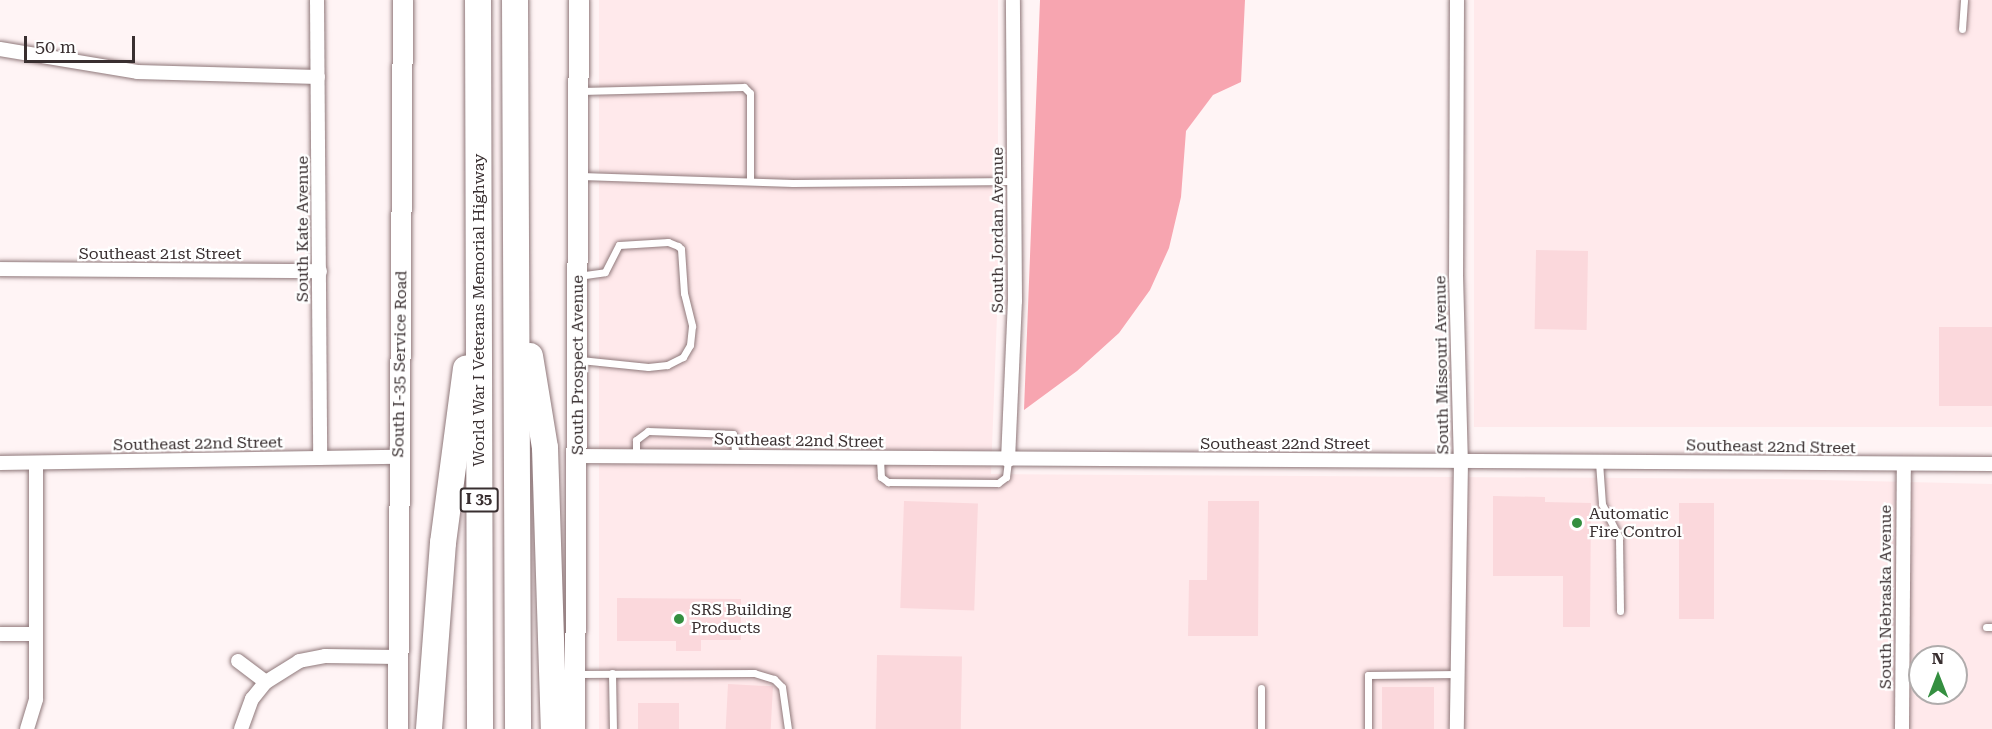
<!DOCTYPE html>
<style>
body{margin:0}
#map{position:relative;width:1992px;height:729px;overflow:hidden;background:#fff4f5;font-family:"Roboto Serif",serif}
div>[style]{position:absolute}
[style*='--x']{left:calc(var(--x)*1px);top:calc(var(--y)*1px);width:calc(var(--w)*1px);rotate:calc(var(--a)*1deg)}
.built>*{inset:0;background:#ffe9eb;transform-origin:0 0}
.forest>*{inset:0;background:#f7a5b0}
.building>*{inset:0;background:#fbd8dc;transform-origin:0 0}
.roads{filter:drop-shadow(0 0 2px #8f787a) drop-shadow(0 0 2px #8f787a)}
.service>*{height:7px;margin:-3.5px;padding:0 3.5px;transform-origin:3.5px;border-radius:3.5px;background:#fff}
.minor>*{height:14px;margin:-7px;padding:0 7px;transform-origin:7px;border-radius:7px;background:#fff}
.secondary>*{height:20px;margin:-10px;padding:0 10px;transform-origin:10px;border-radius:10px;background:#fff}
.motorway>*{height:26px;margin:-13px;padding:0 13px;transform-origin:13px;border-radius:13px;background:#fff}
.dots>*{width:16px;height:16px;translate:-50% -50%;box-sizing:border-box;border:3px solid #fff;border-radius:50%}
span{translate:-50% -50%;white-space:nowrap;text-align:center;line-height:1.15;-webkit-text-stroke:4.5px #fff;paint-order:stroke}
.shield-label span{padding:2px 4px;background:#fff;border:2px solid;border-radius:4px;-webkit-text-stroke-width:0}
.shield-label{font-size:15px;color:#392f30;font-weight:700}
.street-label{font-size:16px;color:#392f30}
.poi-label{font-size:16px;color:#392f30}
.left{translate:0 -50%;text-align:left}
.north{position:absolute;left:1908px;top:645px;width:60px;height:60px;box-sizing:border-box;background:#fff;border:2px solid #b0acac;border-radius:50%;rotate:0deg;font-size:16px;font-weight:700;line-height:24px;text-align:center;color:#392f30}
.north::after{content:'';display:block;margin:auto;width:21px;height:27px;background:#348f40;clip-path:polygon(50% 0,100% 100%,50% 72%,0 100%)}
.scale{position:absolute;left:24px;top:36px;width:111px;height:27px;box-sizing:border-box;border:3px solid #392f30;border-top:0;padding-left:8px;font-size:18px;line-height:21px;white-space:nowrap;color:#392f30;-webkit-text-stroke:4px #fff;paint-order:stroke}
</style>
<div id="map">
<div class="built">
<div style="clip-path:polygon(evenodd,599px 0,998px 0,998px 289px,991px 474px,1781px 479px,1992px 484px,1992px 729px,599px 729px,599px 0,1920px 657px,1956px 657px,1956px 693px,1920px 693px,1920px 657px)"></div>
<div style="left:1474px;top:0;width:518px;height:427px"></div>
</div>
<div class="forest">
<div style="clip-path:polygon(1040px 0,1245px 0,1241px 82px,1213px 95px,1186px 131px,1181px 197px,1169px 248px,1150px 290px,1119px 333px,1077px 371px,1024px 410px)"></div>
</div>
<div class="building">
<div style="left:1536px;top:250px;width:52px;height:79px;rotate:1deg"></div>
<div style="left:1939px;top:327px;width:53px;height:79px"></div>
<div style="clip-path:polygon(1493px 496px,1545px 497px,1545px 502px,1591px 503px,1590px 627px,1563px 627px,1563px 576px,1493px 576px)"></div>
<div style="left:904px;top:501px;width:74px;height:107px;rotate:2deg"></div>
<div style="clip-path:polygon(1208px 501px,1259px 501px,1258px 636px,1188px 636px,1189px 580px,1207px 580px)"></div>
<div style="left:1679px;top:503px;width:35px;height:116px"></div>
<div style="clip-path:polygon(617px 598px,741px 599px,741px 640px,701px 640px,701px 651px,676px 651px,676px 641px,617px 641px)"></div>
<div style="left:877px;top:655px;width:85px;height:74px;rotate:1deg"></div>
<div style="left:728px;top:684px;width:45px;height:45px;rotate:3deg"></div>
<div style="left:1382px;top:687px;width:52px;height:42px"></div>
<div style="left:638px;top:703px;width:41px;height:26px"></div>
</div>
<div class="roads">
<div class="service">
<div style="--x:1962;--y:29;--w:29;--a:-86"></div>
<div style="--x:581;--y:91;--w:163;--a:-1.4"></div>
<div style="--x:744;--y:87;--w:8;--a:45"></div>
<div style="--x:750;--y:93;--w:88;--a:90"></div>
<div style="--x:581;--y:176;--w:212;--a:1.9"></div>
<div style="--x:793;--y:183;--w:222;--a:-0.5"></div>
<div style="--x:578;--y:276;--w:27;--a:-8"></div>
<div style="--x:605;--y:272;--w:30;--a:-63"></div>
<div style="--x:619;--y:245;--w:49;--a:-3.5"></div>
<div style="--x:668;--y:242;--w:11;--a:22"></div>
<div style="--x:678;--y:246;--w:4;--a:45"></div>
<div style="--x:681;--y:249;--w:44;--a:86.1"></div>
<div style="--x:684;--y:293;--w:34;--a:76"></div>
<div style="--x:692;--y:326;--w:19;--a:96"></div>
<div style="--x:690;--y:345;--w:14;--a:120"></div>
<div style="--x:683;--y:357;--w:18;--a:153"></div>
<div style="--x:667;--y:365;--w:19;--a:174"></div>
<div style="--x:648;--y:367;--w:68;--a:-174.1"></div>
<div style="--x:636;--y:456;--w:16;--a:-90"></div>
<div style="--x:636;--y:440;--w:15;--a:-37"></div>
<div style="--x:648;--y:431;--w:85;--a:2"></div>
<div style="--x:733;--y:434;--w:23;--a:83"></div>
<div style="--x:880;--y:459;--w:18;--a:87"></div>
<div style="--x:881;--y:477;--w:9;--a:36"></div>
<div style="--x:888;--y:482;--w:110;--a:0.5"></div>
<div style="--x:998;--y:483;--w:10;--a:-37"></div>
<div style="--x:1006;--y:477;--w:17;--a:-83"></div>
<div style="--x:1599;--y:462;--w:42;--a:85.9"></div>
<div style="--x:1602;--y:504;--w:38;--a:63"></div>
<div style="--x:1619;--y:538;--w:73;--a:89.2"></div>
<div style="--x:1986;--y:627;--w:6;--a:0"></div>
<div style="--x:612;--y:673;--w:56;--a:89"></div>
<div style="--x:578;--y:674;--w:176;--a:-0.3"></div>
<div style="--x:754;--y:673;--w:21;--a:17"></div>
<div style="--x:774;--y:679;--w:11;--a:45"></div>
<div style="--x:782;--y:687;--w:42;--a:81.9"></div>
<div style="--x:1261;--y:688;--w:41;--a:90"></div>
<div style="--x:1368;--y:729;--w:54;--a:-90"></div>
<div style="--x:1368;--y:675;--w:90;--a:-0.6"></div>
</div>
<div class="minor">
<div style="--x:317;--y:0;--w:458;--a:89.6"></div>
<div style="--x:1457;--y:0;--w:275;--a:90.2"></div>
<div style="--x:1456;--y:275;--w:186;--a:88.5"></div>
<div style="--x:1461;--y:461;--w:268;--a:90.9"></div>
<div style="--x:0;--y:49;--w:139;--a:9.5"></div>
<div style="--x:137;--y:72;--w:181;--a:1.6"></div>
<div style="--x:0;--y:269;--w:320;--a:0.4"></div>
<div style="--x:577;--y:456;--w:1415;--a:0.32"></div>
<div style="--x:1008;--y:460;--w:159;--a:-87.5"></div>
<div style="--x:1015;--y:301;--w:301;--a:-90.4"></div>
<div style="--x:0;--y:463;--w:398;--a:-0.9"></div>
<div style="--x:0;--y:634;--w:36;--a:0"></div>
<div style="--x:238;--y:661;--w:35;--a:37"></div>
<div style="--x:27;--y:729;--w:31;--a:-73"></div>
<div style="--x:36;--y:699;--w:235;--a:-90"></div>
<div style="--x:241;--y:729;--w:32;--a:-70"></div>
<div style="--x:252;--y:699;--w:22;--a:-51"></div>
<div style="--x:266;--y:682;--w:39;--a:-32"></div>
<div style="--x:299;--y:661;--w:26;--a:-11"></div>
<div style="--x:325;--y:656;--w:73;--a:0.8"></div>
<div style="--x:1902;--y:729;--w:265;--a:-89.6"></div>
</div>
<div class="secondary">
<div style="--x:398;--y:729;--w:729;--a:-89.61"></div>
<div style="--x:575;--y:729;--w:729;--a:-89.69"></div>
</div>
<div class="motorway">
<div style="--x:478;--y:0;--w:729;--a:89.84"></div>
<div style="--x:515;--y:0;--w:729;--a:89.76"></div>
<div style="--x:530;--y:356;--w:93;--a:80.7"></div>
<div style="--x:545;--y:448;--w:281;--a:88.2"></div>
<div style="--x:429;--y:729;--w:187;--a:-85.7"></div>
<div style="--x:443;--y:543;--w:176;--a:-82.5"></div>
</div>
</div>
<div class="dots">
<div style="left:1577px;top:523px;background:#348f40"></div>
<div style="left:679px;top:619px;background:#348f40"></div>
</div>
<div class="shield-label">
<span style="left:479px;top:500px">I 35</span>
</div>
<div class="street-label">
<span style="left:303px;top:229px;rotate:-90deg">South Kate Avenue</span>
<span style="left:998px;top:230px;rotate:-90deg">South Jordan Avenue</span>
<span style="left:160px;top:254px">Southeast 21st Street</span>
<span style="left:479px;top:310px;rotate:-90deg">World War I Veterans Memorial Highway</span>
<span style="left:400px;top:364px;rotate:-89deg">South I-35 Service Road</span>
<span style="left:578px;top:365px;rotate:-90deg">South Prospect Avenue</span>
<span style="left:1442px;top:365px;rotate:-91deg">South Missouri Avenue</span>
<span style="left:799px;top:441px;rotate:1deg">Southeast 22nd Street</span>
<span style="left:198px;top:444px;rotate:-1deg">Southeast 22nd Street</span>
<span style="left:1285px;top:444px">Southeast 22nd Street</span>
<span style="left:1771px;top:447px;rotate:1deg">Southeast 22nd Street</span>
<span style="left:1886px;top:597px;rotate:-90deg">South Nebraska Avenue</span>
</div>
<div class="poi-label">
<span class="left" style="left:1589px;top:523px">Automatic<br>Fire Control</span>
<span class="left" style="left:691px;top:619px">SRS Building<br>Products</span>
</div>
<div class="north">N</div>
<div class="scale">50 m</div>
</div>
